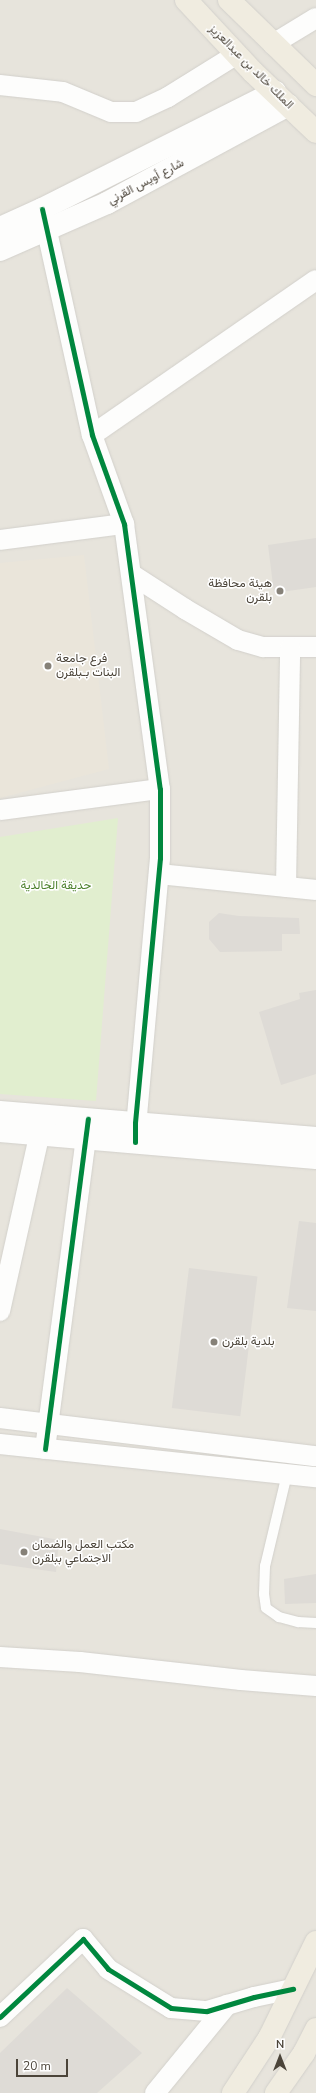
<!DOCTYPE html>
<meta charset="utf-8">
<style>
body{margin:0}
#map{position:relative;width:316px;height:2093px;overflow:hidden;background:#f4f2ee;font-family:"Nunito Sans",Vazirmatn,sans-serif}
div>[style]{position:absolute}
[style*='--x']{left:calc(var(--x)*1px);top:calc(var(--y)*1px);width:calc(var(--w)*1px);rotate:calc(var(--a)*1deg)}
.residential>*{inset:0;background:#e7e4dc;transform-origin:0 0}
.education>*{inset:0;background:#eae5da}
.green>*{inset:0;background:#e1eecf}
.building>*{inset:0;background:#dedbd6;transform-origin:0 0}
.roads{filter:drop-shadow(0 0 1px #d2d0cb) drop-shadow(0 0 1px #d2d0cb)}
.service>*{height:10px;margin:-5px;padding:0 5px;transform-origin:5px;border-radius:5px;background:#fdfdfc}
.minor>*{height:20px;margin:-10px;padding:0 10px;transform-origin:10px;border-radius:10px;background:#fdfdfc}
.tertiary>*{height:22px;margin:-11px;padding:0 11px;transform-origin:11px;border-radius:11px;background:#fdfdfc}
.trunk>*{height:22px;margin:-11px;padding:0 11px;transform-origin:11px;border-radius:11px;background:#f0ece0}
.cycleway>*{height:5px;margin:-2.5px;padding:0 2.5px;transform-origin:2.5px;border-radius:2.5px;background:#00873e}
.dots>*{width:11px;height:11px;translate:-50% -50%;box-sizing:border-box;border:2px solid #fff;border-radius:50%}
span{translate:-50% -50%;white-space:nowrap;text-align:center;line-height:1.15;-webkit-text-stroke:3px #fff;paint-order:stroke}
.street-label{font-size:12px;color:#4b4439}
.poi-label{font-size:12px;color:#4b4439}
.right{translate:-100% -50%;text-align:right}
.left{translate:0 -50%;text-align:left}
.park-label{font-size:12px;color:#4a7f2a}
.north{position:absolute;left:260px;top:2037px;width:40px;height:40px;-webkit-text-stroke:3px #fff;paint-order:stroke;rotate:0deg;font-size:11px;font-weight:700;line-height:16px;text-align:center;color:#4b4439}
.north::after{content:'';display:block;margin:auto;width:14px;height:18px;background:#4b4439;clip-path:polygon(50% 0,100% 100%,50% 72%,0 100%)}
.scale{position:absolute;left:16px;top:2059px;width:52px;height:18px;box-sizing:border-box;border:2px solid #4b4439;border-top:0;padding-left:5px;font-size:12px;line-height:14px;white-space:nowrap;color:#4b4439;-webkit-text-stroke:3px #fff;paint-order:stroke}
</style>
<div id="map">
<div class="residential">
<div style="left:0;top:0;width:316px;height:2093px"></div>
</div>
<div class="education">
<div style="clip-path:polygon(84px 555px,109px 769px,0 798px,0 563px)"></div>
</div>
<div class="green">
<div style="clip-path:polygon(118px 818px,96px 1101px,0 1094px,0 837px)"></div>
</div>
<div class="building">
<div style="clip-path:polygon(316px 538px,316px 587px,274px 593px,268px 545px)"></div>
<div style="clip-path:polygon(219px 913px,239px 916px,299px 918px,300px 934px,282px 934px,282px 951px,220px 952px,209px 939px,209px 922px)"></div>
<div style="clip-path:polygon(316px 990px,316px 1074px,281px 1085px,259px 1012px,300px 999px,299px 993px)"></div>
<div style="clip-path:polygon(299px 1221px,316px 1223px,316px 1311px,287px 1308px)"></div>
<div style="left:189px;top:1268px;width:69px;height:141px;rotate:7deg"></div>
<div style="clip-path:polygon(0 1529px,59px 1540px,56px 1572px,0 1564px)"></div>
<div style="clip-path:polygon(316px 1574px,316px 1603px,285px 1604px,284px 1579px)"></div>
<div style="clip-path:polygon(67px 1988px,142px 2053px,97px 2093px,0 2093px,0 2053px)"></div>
</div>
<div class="roads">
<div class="service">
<div style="--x:287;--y:1474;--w:95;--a:103.4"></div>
<div style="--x:265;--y:1566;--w:28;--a:92"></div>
<div style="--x:264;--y:1594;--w:14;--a:82"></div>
<div style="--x:266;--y:1608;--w:16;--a:35"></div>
<div style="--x:279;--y:1617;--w:20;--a:15"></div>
<div style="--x:298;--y:1622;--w:18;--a:3"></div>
</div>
<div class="minor">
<div style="--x:273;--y:44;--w:50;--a:-31.2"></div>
<div style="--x:0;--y:85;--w:63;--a:6.3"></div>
<div style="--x:63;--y:92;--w:52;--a:22.6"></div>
<div style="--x:111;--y:112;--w:25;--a:0"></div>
<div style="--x:136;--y:112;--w:35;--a:-25"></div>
<div style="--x:168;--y:97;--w:81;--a:-31.9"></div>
<div style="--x:43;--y:213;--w:227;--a:77.6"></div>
<div style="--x:92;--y:435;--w:95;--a:70.2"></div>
<div style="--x:124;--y:524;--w:267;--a:82.3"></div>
<div style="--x:160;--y:789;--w:69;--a:90"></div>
<div style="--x:160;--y:858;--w:282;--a:95.1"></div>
<div style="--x:92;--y:435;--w:272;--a:-34.7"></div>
<div style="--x:0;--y:540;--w:125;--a:-7.4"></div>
<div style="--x:131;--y:574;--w:64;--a:32.9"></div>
<div style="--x:185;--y:609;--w:61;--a:30.3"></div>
<div style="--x:238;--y:640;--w:26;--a:16"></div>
<div style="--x:263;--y:647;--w:53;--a:0"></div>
<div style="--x:0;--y:810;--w:161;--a:-7.5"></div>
<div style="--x:159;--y:874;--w:158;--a:5.8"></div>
<div style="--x:286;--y:887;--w:239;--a:-89"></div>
<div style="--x:0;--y:1311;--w:198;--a:-77.4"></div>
<div style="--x:0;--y:1418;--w:318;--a:6.9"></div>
<div style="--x:0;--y:1444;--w:318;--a:6"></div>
<div style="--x:45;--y:1449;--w:329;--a:-82.5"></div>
<div style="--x:0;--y:1657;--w:80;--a:3.6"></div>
<div style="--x:80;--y:1662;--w:162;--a:6.4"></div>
<div style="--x:241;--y:1680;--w:75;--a:4.6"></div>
<div style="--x:0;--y:2017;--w:114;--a:-43.2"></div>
<div style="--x:83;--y:1939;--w:39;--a:50"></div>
<div style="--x:108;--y:1969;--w:74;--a:31.8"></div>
<div style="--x:171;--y:2008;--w:36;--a:5"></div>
<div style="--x:207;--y:2011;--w:49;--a:-16.6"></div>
<div style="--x:254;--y:1997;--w:40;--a:-12"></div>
<div style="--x:155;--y:2093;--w:114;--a:-50.7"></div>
</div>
<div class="tertiary">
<div style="--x:0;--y:228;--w:46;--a:-24.3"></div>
<div style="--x:42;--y:209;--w:261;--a:-26.7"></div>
<div style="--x:0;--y:250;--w:117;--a:-23.7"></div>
<div style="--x:107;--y:203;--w:206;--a:-28.4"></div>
<div style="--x:0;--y:1112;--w:317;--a:4.7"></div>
<div style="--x:0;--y:1131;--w:317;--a:4.9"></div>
</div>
<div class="trunk">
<div style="--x:186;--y:0;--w:98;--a:47.1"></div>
<div style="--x:253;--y:72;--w:87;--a:43.6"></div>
<div style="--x:229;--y:0;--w:122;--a:44.3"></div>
<div style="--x:233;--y:2093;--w:66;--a:-56.8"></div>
<div style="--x:269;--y:2038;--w:107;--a:-63.9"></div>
<div style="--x:276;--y:2093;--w:49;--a:-55"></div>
<div style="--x:304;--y:2053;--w:27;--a:-63"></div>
</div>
</div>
<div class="cycleway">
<div style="--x:42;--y:209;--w:231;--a:77.5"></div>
<div style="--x:92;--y:435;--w:95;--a:70.2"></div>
<div style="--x:124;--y:524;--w:267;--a:82.3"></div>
<div style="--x:160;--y:789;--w:69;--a:90"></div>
<div style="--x:160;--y:858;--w:266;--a:95.4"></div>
<div style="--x:135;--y:1123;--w:19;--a:90"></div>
<div style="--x:45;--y:1449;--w:333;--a:-82.6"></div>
<div style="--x:0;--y:2017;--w:114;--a:-43.2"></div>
<div style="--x:83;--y:1939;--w:39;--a:50"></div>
<div style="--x:108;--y:1969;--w:74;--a:31.8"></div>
<div style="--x:171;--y:2008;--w:36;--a:5"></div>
<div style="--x:207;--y:2011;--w:49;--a:-16.6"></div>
<div style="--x:254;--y:1997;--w:40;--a:-12"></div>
</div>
<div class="dots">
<div style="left:280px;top:591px;background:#868178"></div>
<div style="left:48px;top:666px;background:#868178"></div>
<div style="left:214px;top:1342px;background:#868178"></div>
<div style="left:24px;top:1552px;background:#868178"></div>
</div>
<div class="street-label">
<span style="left:251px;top:67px;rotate:45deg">الملك خالد بن عبدالعزيز</span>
<span style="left:146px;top:182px;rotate:-28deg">شارع أويس القرني</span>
</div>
<div class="poi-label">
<span class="right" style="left:272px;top:591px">هيئة محافظة<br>بلقرن</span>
<span class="left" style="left:56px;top:666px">فرع جامعة<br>البنات بـبلقرن</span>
<span class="left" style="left:222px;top:1342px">بلدية بلقرن</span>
<span class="left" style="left:32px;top:1552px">مكتب العمل والضمان<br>الاجتماعي ببلقرن</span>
</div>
<div class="park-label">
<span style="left:56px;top:886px">حديقة الخالدية</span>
</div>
<div class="north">N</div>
<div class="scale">20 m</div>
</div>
